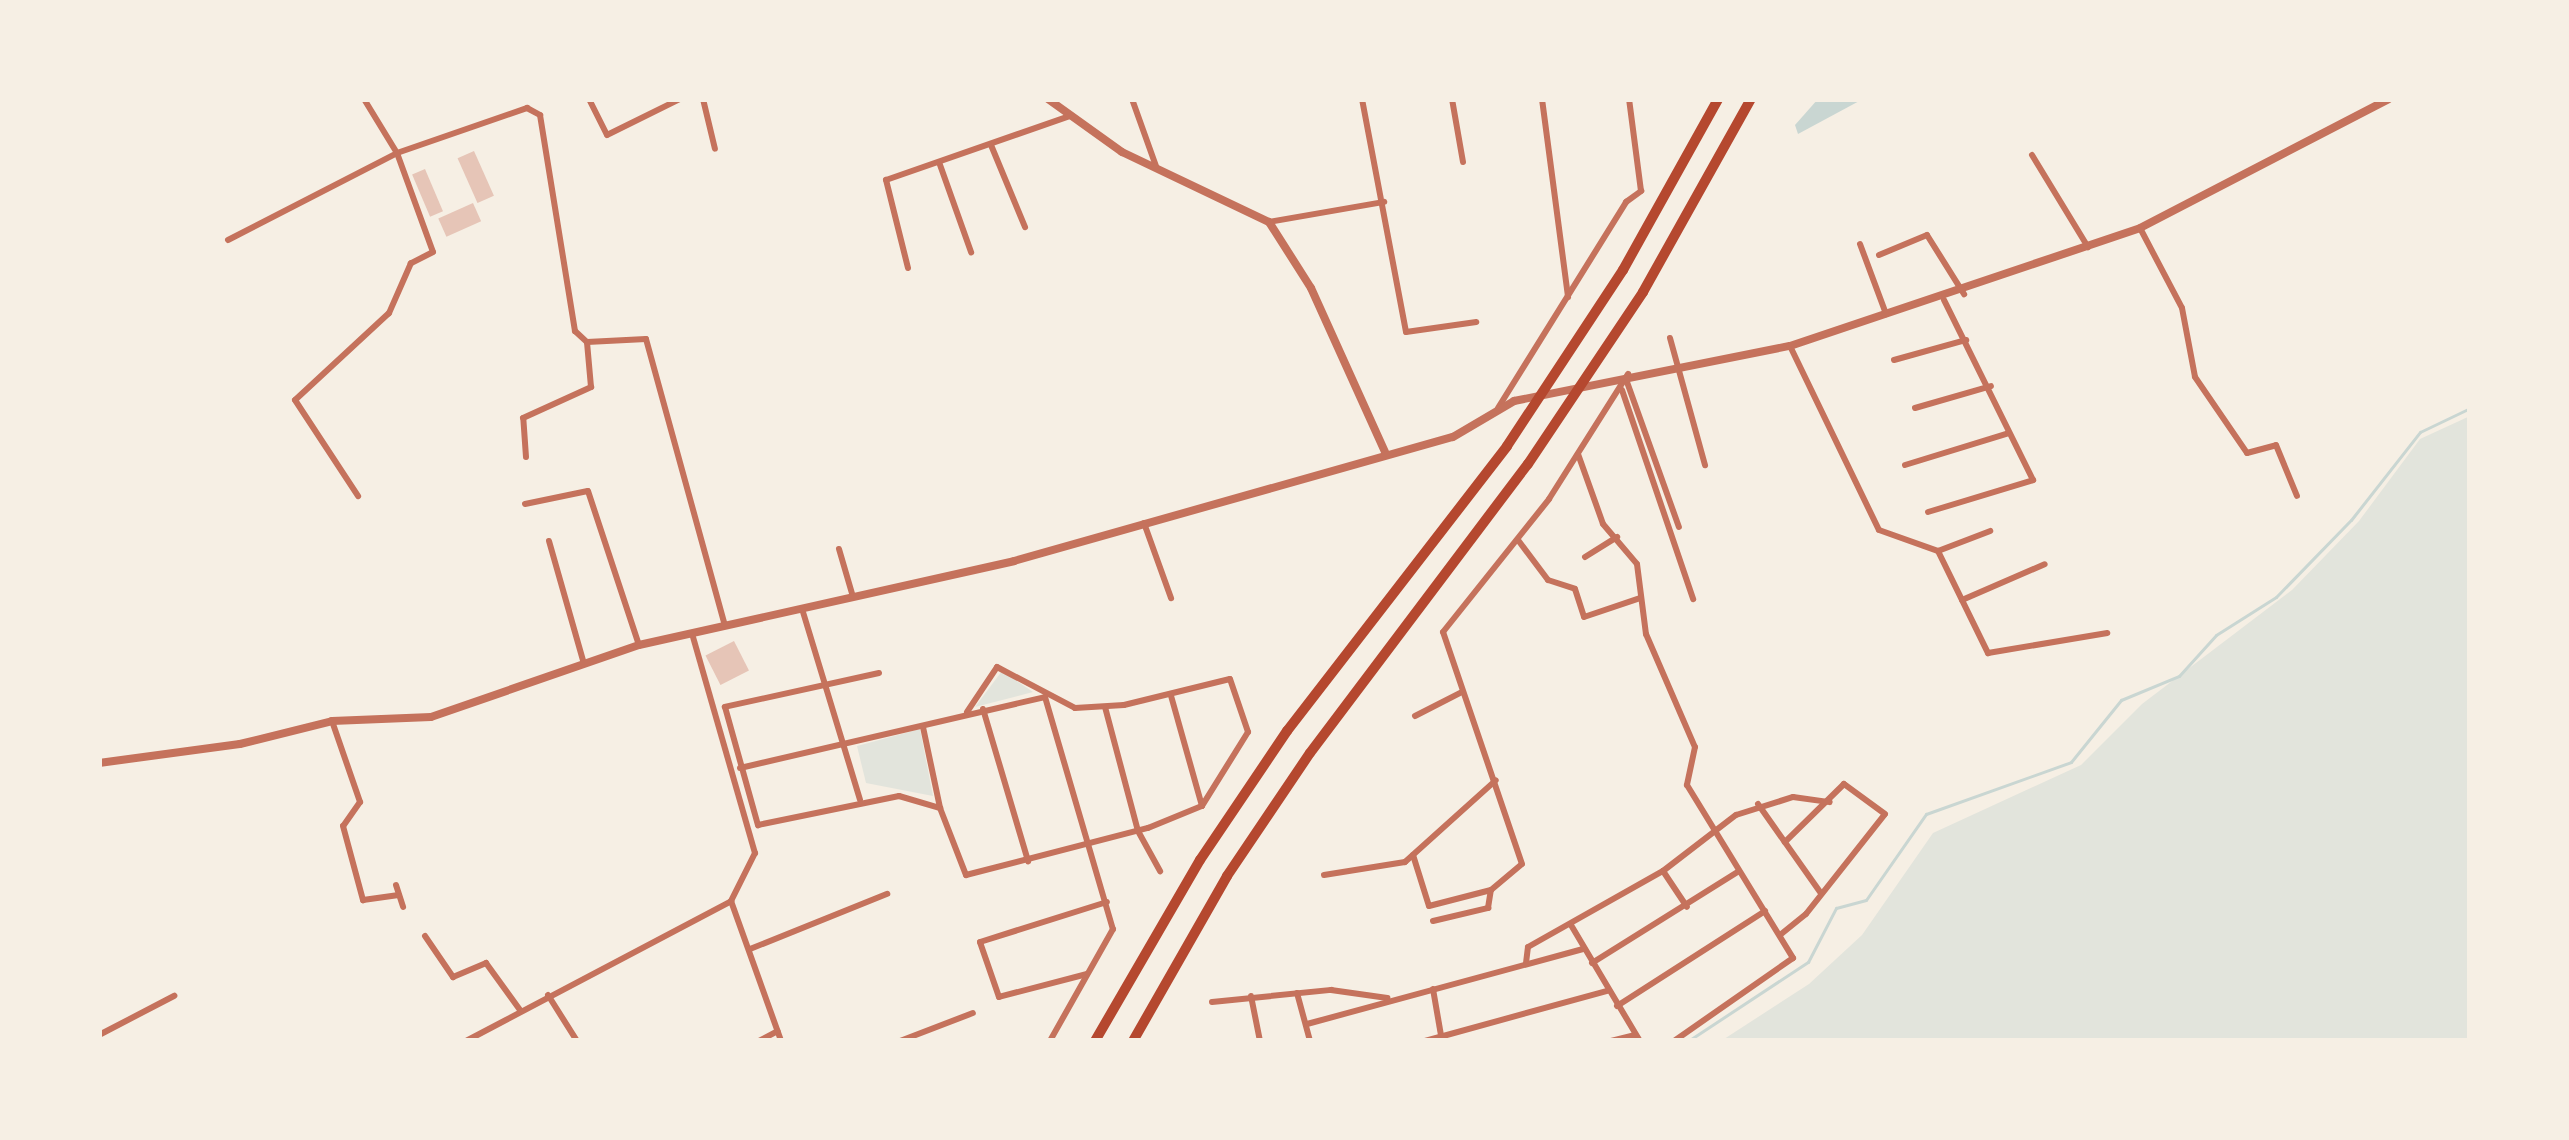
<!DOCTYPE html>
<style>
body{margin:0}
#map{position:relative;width:2569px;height:1140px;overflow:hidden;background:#f6efe4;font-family:"Source Sans 3",sans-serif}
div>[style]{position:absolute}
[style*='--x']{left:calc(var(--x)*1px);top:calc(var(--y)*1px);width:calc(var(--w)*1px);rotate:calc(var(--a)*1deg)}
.green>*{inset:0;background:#e2e4dc}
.water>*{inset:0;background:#c9d6d2}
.stream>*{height:3px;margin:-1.5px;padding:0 1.5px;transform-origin:1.5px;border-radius:1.5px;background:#c9d6d2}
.building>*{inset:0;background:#e6c5b7;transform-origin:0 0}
.minor>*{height:6px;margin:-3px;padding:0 3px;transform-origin:3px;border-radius:3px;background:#c5725c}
.tertiary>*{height:8px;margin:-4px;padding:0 4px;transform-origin:4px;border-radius:4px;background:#c5725c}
.motorway>*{height:10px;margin:-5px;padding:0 5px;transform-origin:5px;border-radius:5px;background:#b5482f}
span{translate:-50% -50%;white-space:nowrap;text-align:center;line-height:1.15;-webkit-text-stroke:9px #f6efe4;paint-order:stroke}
.frame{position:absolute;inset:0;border:102px solid #f6efe4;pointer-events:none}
</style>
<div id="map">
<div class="green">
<div style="clip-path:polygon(2470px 416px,2470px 1041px,1721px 1041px,1809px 984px,1862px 935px,1933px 833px,2081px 765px,2142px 704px,2292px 590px,2359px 521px,2420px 439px)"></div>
<div style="clip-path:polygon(1002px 671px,1033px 692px,975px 707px)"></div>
<div style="clip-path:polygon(920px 729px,933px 796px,866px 783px,857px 746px)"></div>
</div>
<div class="water">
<div style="clip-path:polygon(1818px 99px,1863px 99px,1798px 134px,1795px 125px)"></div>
</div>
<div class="stream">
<div style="--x:1688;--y:1041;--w:144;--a:-33.4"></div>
<div style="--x:1808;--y:962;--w:61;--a:-62.6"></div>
<div style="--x:1836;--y:908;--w:31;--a:-15"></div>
<div style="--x:1866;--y:900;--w:105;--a:-55.1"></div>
<div style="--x:1926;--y:814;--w:154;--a:-19.7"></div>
<div style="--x:2071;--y:762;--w:80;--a:-51.1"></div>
<div style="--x:2121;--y:700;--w:63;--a:-22.5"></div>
<div style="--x:2179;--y:676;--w:55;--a:-47.9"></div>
<div style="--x:2216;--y:635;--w:71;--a:-32.3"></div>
<div style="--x:2276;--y:597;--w:107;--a:-45.8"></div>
<div style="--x:2351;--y:520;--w:112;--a:-51.9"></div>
<div style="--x:2420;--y:432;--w:55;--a:-25.6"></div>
</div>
<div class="building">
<div style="left:474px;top:151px;width:49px;height:18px;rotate:66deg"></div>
<div style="left:425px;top:169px;width:46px;height:14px;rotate:67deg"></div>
<div style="left:473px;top:203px;width:20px;height:38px;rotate:66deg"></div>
<div style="left:734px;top:641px;width:33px;height:32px;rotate:63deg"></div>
</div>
<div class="minor">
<div style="--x:364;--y:99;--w:63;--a:58.6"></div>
<div style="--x:397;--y:153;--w:138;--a:-19.1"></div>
<div style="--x:527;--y:108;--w:15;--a:28"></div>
<div style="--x:540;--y:115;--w:219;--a:80.8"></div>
<div style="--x:575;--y:331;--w:16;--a:43"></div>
<div style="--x:587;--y:342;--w:59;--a:-2.9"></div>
<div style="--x:646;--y:339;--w:297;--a:74.6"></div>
<div style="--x:589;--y:99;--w:40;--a:63.4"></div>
<div style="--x:607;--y:135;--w:81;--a:-26.3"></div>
<div style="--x:703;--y:99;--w:51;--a:76.5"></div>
<div style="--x:1132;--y:99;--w:74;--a:70.3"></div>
<div style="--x:1362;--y:99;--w:237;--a:79.3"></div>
<div style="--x:1406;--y:332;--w:71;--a:-8.1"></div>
<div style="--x:1452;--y:99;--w:64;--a:80.1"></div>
<div style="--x:1542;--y:99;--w:200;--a:82.5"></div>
<div style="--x:991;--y:145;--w:89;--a:67.5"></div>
<div style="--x:2032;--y:155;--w:108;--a:58.7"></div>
<div style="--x:939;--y:162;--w:96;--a:70.4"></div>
<div style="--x:1269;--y:222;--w:117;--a:-9.9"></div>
<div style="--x:2140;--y:228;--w:90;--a:62.3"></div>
<div style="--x:2182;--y:308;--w:70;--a:79.3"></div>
<div style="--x:2195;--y:377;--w:92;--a:55.6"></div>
<div style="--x:2247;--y:453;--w:30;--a:-15"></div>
<div style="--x:2276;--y:445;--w:55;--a:67.6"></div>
<div style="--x:228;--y:240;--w:190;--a:-27.2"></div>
<div style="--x:397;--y:153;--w:105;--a:70"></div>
<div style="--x:433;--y:252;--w:25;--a:153"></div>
<div style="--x:411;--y:263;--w:55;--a:113.7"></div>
<div style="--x:389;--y:313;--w:128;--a:137.2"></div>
<div style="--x:295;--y:400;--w:115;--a:56.7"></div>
<div style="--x:1860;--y:244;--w:75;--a:69.6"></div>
<div style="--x:1879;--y:255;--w:52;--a:-22.6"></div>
<div style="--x:1927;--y:235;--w:70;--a:57.9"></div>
<div style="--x:908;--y:268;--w:91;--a:-104"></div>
<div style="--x:886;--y:180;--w:195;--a:-19.2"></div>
<div style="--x:1670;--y:338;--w:132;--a:74.6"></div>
<div style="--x:1790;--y:346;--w:204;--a:64.2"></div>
<div style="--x:1879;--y:530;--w:63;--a:19.6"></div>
<div style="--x:1938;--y:551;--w:114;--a:63.9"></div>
<div style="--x:1988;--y:653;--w:121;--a:-9.5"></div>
<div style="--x:1894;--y:360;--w:75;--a:-15.5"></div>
<div style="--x:1627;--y:382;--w:154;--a:70.3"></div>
<div style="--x:1622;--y:390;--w:221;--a:71.2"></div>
<div style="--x:1498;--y:408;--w:243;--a:-58.1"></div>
<div style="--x:1626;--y:202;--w:19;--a:-36"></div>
<div style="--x:1641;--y:191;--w:93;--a:-97.4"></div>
<div style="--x:1915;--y:408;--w:79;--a:-16.1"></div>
<div style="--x:1578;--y:454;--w:74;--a:70.3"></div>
<div style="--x:1603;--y:524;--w:52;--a:49.6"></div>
<div style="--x:1637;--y:564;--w:71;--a:82.7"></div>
<div style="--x:1646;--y:634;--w:123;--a:66.6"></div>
<div style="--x:1695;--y:747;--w:39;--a:102"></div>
<div style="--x:1687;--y:785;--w:203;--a:58.5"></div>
<div style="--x:1793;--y:958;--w:145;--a:145.1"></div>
<div style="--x:526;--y:457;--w:39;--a:-94"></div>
<div style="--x:523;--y:418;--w:75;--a:-24.5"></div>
<div style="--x:591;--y:387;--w:45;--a:-95.1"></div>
<div style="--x:1905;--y:465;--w:106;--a:-17.1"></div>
<div style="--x:525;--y:504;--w:64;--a:-11.7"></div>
<div style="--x:588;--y:491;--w:162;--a:71.7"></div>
<div style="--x:1928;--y:512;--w:110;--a:-16.9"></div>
<div style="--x:2033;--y:480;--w:201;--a:-116.3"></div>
<div style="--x:1144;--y:523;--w:80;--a:70.2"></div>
<div style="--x:1518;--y:540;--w:50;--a:53.1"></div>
<div style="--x:1548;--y:580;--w:28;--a:18"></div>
<div style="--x:1575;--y:589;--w:29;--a:72"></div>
<div style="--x:1584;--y:617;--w:59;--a:-18.7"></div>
<div style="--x:549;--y:541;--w:128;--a:74.1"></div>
<div style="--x:839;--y:549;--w:50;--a:73.7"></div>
<div style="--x:1938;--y:551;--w:56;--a:-21"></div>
<div style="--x:1585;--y:557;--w:38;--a:-32"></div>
<div style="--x:1962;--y:600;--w:90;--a:-23.4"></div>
<div style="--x:803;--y:612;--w:196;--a:73.1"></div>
<div style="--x:693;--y:637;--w:225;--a:74"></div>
<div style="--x:755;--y:853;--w:54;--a:116.6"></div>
<div style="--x:731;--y:901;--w:149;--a:70.3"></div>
<div style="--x:879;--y:673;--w:158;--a:167.6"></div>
<div style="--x:725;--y:707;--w:123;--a:74.4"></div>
<div style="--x:758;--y:825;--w:144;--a:-11.6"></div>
<div style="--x:899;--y:796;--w:43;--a:16.3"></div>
<div style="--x:940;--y:808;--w:72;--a:68.8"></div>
<div style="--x:966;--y:875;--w:188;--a:-14.5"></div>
<div style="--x:1148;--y:828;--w:58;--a:-22.2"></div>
<div style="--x:1202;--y:806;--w:114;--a:-105.7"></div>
<div style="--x:1105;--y:707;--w:128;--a:75.1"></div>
<div style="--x:1138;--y:831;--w:46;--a:61.2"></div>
<div style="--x:983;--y:709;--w:159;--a:73.5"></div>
<div style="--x:967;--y:712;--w:54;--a:-56.3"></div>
<div style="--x:997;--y:667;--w:88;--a:27.7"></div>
<div style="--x:1075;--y:708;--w:49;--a:-3.5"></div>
<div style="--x:1124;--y:705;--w:109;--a:-13.8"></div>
<div style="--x:1230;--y:679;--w:56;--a:71.2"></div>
<div style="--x:1248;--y:732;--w:87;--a:121.9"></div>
<div style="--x:1415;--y:716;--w:53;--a:-27.1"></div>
<div style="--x:332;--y:721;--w:86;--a:70.9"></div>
<div style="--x:360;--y:802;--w:29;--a:125"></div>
<div style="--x:343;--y:826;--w:77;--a:74.9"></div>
<div style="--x:363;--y:900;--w:36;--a:-8"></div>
<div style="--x:923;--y:727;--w:83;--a:78.1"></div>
<div style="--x:740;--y:768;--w:313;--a:-13.1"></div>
<div style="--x:1045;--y:697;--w:242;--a:73.7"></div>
<div style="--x:1113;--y:929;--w:129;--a:119.4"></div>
<div style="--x:1758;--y:804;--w:108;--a:54.8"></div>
<div style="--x:1413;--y:855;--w:53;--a:72.6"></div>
<div style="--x:1429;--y:906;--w:64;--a:-14.5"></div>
<div style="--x:1491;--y:890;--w:40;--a:-40"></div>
<div style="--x:1522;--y:864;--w:245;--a:-108.8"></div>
<div style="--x:1443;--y:632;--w:170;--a:-51.4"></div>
<div style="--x:1549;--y:499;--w:148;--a:-57.7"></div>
<div style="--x:1663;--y:871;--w:43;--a:56.3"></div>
<div style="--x:1324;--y:875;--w:82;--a:-9.1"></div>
<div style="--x:1405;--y:862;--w:122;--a:-42"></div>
<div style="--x:396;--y:885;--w:23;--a:72"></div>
<div style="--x:1433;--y:921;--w:57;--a:-13.3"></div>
<div style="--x:1488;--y:908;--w:18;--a:-81"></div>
<div style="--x:1571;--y:925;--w:135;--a:59.3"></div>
<div style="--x:1780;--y:935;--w:33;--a:-39"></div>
<div style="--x:1806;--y:914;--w:127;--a:-51.7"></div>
<div style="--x:1885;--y:814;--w:51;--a:-143.8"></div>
<div style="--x:1844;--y:784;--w:83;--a:135.5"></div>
<div style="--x:425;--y:936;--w:50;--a:55.7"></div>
<div style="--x:453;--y:977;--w:36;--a:-23"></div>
<div style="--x:486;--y:963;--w:58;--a:54.1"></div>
<div style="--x:750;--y:949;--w:148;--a:-21.9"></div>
<div style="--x:1526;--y:963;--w:16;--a:-83"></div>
<div style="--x:1528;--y:947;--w:155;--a:-29.4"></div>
<div style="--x:1663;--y:871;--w:92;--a:-37.5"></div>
<div style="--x:1736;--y:815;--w:60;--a:-17.5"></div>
<div style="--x:1793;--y:797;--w:37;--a:8"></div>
<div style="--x:1592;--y:963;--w:173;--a:-32"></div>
<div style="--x:1087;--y:974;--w:91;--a:165.4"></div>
<div style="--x:999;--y:997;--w:58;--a:-109.1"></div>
<div style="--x:980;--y:942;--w:133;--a:-17.5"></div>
<div style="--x:1433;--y:989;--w:53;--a:80.2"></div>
<div style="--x:1297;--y:993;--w:50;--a:74.8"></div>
<div style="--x:548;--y:995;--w:54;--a:57.8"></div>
<div style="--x:1251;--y:996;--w:46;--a:78.7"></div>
<div style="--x:1212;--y:1002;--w:120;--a:-5.8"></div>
<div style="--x:1331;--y:990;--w:57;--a:8.1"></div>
<div style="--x:1617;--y:1006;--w:176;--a:-32.7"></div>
<div style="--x:1307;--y:1024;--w:287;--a:-15.2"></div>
<div style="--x:99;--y:1035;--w:85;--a:-27.5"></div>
<div style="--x:466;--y:1041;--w:300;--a:-27.8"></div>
<div style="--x:759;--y:1041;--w:21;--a:-28"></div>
<div style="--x:900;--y:1041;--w:78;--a:-21"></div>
<div style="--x:1425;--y:1041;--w:189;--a:-15.4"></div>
<div style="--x:1611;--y:1041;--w:25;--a:-14"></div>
</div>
<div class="tertiary">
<div style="--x:1048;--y:99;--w:91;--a:35.6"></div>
<div style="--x:1122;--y:152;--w:163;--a:25.5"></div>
<div style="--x:1269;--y:222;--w:78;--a:57.5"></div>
<div style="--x:1311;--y:288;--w:182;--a:65.7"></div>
<div style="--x:99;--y:763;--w:142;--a:-7.7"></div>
<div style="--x:240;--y:744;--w:95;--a:-14"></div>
<div style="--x:332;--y:721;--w:99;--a:-2.3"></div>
<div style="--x:431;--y:717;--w:220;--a:-19.1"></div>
<div style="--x:639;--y:645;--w:384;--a:-12.6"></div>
<div style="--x:1014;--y:561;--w:456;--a:-15.8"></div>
<div style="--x:1453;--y:437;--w:71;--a:-30.5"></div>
<div style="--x:1514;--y:401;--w:281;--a:-11.3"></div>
<div style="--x:1790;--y:346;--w:369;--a:-18.6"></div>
<div style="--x:2140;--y:228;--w:280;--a:-27.4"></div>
</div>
<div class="motorway">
<div style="--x:1095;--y:1041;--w:209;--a:-59.9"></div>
<div style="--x:1200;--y:860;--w:156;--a:-56"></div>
<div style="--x:1287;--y:731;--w:360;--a:-52.3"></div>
<div style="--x:1507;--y:446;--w:211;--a:-56.6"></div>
<div style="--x:1623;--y:270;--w:196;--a:-60.9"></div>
<div style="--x:1133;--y:1041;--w:190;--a:-60.3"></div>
<div style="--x:1227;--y:876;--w:148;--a:-56"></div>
<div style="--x:1310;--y:753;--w:362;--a:-53"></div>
<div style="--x:1528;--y:464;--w:207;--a:-56.2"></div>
<div style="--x:1643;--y:292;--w:221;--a:-60.8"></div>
</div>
<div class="frame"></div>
</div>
